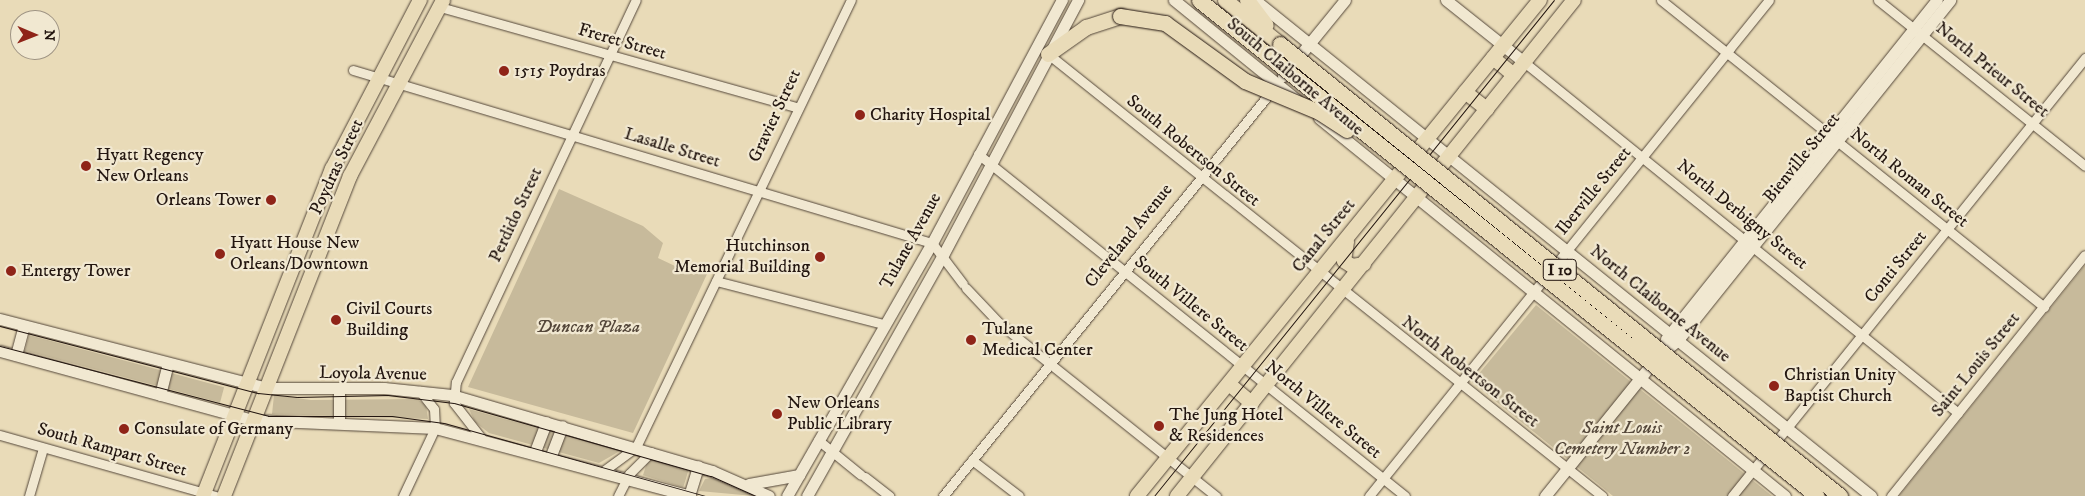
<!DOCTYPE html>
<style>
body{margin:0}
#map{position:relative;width:2085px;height:496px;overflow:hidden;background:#e9dbb8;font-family:"IM FELL DW Pica",serif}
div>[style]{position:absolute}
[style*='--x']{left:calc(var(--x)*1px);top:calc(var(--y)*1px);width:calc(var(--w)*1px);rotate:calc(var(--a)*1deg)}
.green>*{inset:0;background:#c7ba9b;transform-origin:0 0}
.roads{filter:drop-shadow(0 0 1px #54473a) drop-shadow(0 0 1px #54473a)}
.street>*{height:9px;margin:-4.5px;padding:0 4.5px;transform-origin:4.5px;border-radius:4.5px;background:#f1e8d1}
.secondary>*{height:11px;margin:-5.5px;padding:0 5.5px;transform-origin:5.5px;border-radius:5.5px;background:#f1e8d1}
.primary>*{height:14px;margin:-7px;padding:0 7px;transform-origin:7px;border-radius:7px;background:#e9dbb8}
.highway>*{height:15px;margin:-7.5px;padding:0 7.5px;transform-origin:7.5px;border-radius:7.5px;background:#e9dbb8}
.tram>*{height:1px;margin:-0.5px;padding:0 0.5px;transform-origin:0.5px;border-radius:0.5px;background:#231610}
.bridges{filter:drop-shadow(0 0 1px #231610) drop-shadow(0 0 1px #231610)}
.highway-bridge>*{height:15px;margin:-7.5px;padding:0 7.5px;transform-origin:7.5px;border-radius:7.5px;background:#e9dbb8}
.dots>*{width:14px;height:14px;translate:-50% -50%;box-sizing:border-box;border:2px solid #f1e8d1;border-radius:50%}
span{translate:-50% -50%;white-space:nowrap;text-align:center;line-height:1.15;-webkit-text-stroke:4.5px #f1e8d1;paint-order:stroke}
.shield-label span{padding:1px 4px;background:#f1e8d1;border:1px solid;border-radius:4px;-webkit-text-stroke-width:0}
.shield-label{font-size:16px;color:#231610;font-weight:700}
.street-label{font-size:18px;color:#231610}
.poi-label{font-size:18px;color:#231610}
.left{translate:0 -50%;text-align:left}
.right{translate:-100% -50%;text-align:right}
.park-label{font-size:18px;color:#54473a;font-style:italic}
.north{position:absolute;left:10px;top:10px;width:50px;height:50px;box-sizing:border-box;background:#f1e8d1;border:1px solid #9f9484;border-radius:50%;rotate:91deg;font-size:14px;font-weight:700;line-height:20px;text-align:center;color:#231610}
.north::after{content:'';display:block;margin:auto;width:18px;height:22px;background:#8f2418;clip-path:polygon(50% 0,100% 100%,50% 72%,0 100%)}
</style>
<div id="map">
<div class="green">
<div style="clip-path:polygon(559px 189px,643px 226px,663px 243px,658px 258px,694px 275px,697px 269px,707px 274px,633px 433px,468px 387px)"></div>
<div style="clip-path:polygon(2085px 265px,2085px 496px,1899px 496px)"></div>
<div style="clip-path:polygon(1536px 305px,1772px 496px,1613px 496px,1472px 382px)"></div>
<div style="left:29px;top:335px;width:202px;height:16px;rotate:15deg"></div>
<div style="clip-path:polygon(274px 395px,311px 400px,417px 399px,426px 405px,428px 419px,272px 414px)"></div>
<div style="clip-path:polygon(469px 409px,620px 451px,599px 463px,489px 433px,475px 422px)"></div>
<div style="left:648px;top:459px;width:42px;height:17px;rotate:17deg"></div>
<div style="clip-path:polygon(712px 478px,721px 481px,754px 496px,699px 491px,705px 479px)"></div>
</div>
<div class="roads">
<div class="street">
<div style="--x:1661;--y:0;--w:491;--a:38.7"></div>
<div style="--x:1878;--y:0;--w:265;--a:38.7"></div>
<div style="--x:440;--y:7;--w:370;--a:15.7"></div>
<div style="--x:1048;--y:54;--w:709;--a:38.58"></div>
<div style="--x:1524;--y:62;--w:558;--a:38.96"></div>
<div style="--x:353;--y:70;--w:604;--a:16.64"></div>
<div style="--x:932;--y:243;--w:51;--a:52.9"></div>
<div style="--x:978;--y:154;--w:547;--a:38.69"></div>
<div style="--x:732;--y:247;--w:274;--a:-64.3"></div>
<div style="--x:716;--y:281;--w:173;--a:14.4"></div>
<div style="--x:966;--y:288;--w:48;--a:46.7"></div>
<div style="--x:999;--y:323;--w:278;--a:38.6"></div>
<div style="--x:0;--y:435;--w:224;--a:15.8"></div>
<div style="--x:482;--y:439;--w:46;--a:-127.9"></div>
<div style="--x:454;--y:403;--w:21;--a:-85"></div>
<div style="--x:456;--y:382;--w:422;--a:-64.8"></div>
<div style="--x:818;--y:440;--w:55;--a:39.1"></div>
<div style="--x:972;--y:460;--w:59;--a:37.5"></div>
<div style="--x:602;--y:472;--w:42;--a:-36.3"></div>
<div style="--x:636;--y:447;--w:216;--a:-64.3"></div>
<div style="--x:865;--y:477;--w:31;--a:38"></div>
<div style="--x:29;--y:496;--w:50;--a:-73.7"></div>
<div style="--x:403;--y:496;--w:75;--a:-64.8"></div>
<div style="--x:435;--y:428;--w:19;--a:-93"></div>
<div style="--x:434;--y:409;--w:23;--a:-128"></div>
<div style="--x:618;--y:496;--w:25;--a:-63"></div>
<div style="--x:629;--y:474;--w:31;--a:-45"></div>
<div style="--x:943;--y:496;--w:524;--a:-50.96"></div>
<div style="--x:1369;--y:496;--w:637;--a:-51.12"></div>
<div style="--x:1732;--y:496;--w:563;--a:-51.13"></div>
<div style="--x:1891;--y:496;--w:309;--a:-51.2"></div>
</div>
<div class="secondary">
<div style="--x:1174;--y:0;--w:159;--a:39.1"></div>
<div style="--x:1255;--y:0;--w:791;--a:38.84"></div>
<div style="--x:1446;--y:0;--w:100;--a:38.5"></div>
<div style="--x:1283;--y:76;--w:98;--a:-50.8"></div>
<div style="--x:1319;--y:118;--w:600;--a:39.05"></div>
<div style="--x:0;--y:319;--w:275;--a:14.5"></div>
<div style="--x:266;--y:388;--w:118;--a:0"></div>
<div style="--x:384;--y:388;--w:68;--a:5.9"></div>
<div style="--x:452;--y:395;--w:271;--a:16.3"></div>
<div style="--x:712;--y:471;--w:62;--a:23.7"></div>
<div style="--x:1666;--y:339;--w:434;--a:-51.4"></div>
<div style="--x:0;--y:351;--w:262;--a:15.3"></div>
<div style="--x:253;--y:420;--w:182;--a:2.5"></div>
<div style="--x:435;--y:428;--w:264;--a:14.9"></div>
<div style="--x:16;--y:355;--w:30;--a:-75"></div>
<div style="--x:339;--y:390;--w:33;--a:90"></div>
<div style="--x:160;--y:395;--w:32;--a:-76"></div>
<div style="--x:534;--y:454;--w:34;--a:-69"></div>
<div style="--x:550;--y:458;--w:34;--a:-69"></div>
<div style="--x:749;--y:484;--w:51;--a:-10.2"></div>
<div style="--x:689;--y:496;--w:31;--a:-73"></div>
<div style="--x:787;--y:496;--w:292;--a:-60.2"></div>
<div style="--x:932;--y:243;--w:276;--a:-61.9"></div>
<div style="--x:807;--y:496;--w:277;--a:-60.6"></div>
<div style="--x:943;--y:255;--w:289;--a:-62.1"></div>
<div style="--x:1545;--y:496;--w:179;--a:-51.1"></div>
<div style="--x:1657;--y:357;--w:26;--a:-39"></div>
<div style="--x:1677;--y:341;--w:437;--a:-51.3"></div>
</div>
<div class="primary">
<div style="--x:1493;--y:58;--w:27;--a:39"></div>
<div style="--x:1465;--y:92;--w:28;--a:38"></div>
<div style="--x:1347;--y:242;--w:19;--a:99"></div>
<div style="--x:1344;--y:261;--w:9;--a:32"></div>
<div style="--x:1352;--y:266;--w:12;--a:-9"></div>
<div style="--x:1229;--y:384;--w:30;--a:40"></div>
<div style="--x:203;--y:496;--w:352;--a:-68.5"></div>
<div style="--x:332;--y:169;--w:191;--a:-62.5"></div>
<div style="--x:224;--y:496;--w:344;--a:-68.5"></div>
<div style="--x:350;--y:176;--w:199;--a:-62.1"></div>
<div style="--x:1137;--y:496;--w:639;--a:-50.91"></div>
<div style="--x:1177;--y:496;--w:635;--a:-51.33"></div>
</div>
<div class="highway">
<div style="--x:1225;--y:0;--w:70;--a:38.7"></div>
<div style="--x:1247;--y:0;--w:31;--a:53"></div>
<div style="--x:1048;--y:54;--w:47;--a:-35.4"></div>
<div style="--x:1086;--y:27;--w:36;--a:-18"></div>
</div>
</div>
<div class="tram">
<div style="--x:0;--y:326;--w:267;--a:14.6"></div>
<div style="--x:258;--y:393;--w:39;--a:6"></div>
<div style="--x:297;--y:397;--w:91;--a:-1.3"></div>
<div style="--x:388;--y:395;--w:66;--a:6.9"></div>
<div style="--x:454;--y:403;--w:267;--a:15.9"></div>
<div style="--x:711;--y:476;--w:49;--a:24"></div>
<div style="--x:0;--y:346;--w:277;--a:14.6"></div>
<div style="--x:268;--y:416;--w:124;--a:0"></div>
<div style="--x:392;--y:416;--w:52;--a:7.7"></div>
<div style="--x:444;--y:423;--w:271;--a:15.6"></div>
<div style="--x:1154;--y:496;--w:637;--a:-51.12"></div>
</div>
<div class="bridges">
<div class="highway-bridge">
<div style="--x:1199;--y:0;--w:792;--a:38.75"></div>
<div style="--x:1120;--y:16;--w:46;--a:8.8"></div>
<div style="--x:1165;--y:23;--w:99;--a:35.9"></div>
<div style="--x:1245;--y:81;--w:80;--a:22.7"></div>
<div style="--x:1319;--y:112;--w:33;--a:33"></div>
<div style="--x:1280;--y:44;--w:720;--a:38.91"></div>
</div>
</div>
<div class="dots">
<div style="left:504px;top:71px;background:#8f2418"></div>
<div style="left:860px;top:115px;background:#8f2418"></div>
<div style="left:86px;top:166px;background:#8f2418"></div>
<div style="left:271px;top:200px;background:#8f2418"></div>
<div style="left:220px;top:254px;background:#8f2418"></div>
<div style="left:820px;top:257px;background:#8f2418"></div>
<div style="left:11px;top:271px;background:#8f2418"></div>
<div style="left:336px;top:320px;background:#8f2418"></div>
<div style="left:971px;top:340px;background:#8f2418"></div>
<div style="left:1774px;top:386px;background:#8f2418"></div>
<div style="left:777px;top:414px;background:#8f2418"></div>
<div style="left:1159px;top:426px;background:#8f2418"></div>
<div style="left:124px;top:429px;background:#8f2418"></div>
</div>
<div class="shield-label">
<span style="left:1560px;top:270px">I 10</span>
</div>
<div class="street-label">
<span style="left:622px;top:42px;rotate:16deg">Freret Street</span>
<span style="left:1992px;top:70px;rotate:39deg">North Prieur Street</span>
<span style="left:1295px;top:77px;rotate:40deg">South Claiborne Avenue</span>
<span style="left:775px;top:116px;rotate:-65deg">Gravier Street</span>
<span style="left:672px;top:148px;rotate:17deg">Lasalle Street</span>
<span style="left:1193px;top:151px;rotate:39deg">South Robertson Street</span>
<span style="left:1802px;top:158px;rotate:-51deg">Bienville Street</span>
<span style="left:337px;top:167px;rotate:-65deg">Poydras Street</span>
<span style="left:1909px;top:178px;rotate:39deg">North Roman Street</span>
<span style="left:1594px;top:191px;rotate:-51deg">Iberville Street</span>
<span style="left:516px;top:215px;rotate:-65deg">Perdido Street</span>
<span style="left:1742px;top:215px;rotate:39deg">North Derbigny Street</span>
<span style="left:1129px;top:236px;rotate:-51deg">Cleveland Avenue</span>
<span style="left:1324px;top:236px;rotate:-51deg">Canal Street</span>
<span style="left:911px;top:241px;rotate:-61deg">Tulane Avenue</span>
<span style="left:1896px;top:267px;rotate:-51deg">Conti Street</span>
<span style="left:1191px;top:304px;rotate:39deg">South Villere Street</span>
<span style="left:1660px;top:304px;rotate:39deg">North Claiborne Avenue</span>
<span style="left:1976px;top:365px;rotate:-51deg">Saint Louis Street</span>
<span style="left:1470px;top:372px;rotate:38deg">North Robertson Street</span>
<span style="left:373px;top:374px;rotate:1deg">Loyola Avenue</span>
<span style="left:1323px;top:410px;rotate:39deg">North Villere Street</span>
<span style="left:112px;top:450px;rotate:16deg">South Rampart Street</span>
</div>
<div class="poi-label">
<span class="left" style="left:514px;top:71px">1515 Poydras</span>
<span class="left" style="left:870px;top:115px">Charity Hospital</span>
<span class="left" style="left:96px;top:166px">Hyatt Regency<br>New Orleans</span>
<span class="right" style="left:261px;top:200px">Orleans Tower</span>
<span class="left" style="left:230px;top:254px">Hyatt House New<br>Orleans/Downtown</span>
<span class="right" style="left:810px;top:257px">Hutchinson<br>Memorial Building</span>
<span class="left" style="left:21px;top:271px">Entergy Tower</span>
<span class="left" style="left:346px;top:320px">Civil Courts<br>Building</span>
<span class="left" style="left:982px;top:340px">Tulane<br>Medical Center</span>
<span class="left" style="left:1784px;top:386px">Christian Unity<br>Baptist Church</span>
<span class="left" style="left:787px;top:414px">New Orleans<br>Public Library</span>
<span class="left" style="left:1169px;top:426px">The Jung Hotel<br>&amp; Residences</span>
<span class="left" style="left:134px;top:429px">Consulate of Germany</span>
</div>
<div class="park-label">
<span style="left:588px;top:327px">Duncan Plaza</span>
<span style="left:1622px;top:439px">Saint Louis<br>Cemetery Number 2</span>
</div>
<div class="north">N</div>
</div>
